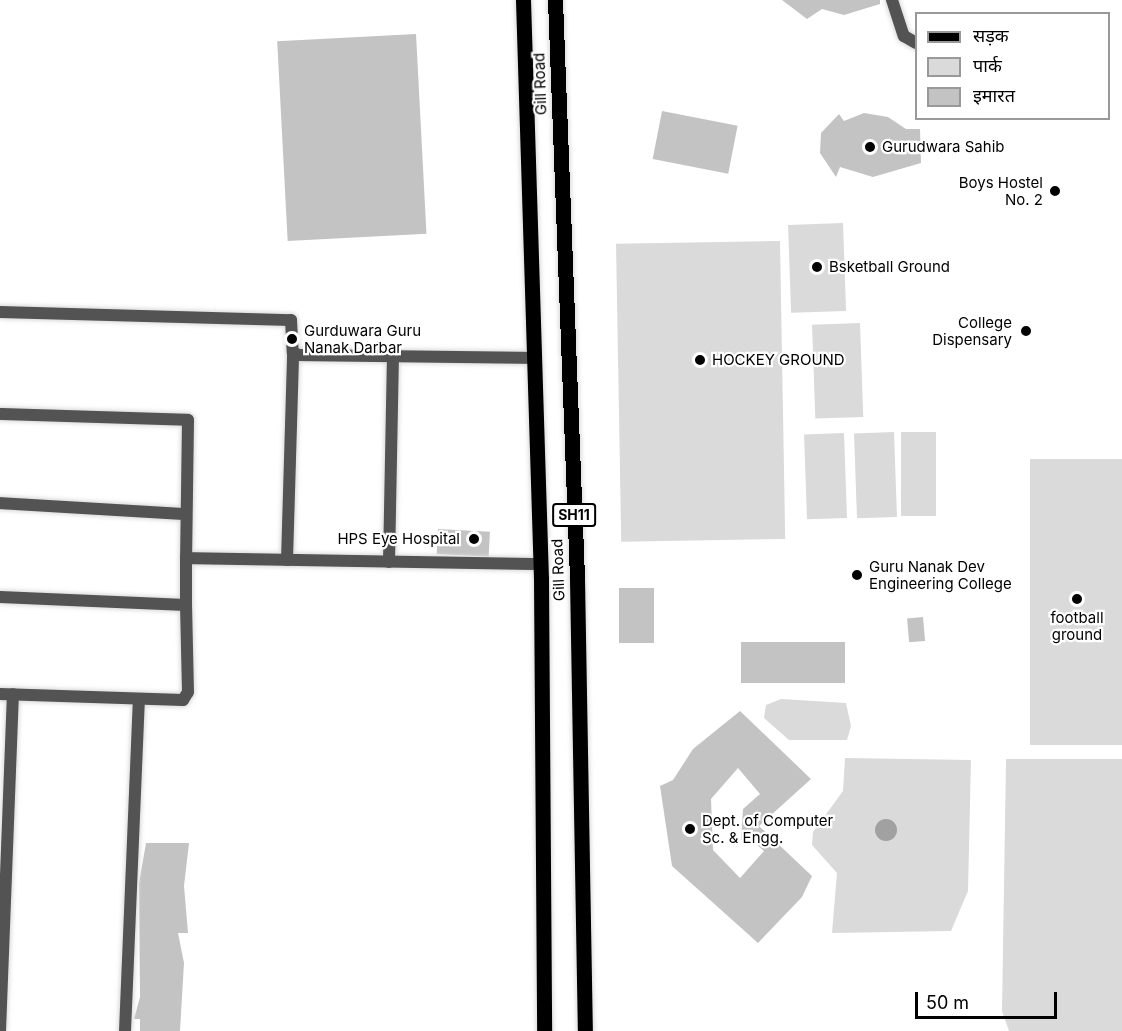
<!DOCTYPE html>
<meta charset="utf-8">
<style>
body{margin:0}
#map{position:relative;width:1122px;height:1031px;overflow:hidden;background:#fff;font-family:Inter,"Noto Sans Devanagari",sans-serif}
div>[style]{position:absolute}
[style*='--x']{left:calc(var(--x)*1px);top:calc(var(--y)*1px);width:calc(var(--w)*1px);rotate:calc(var(--a)*1deg)}
.green>*{inset:0;background:#dadada;transform-origin:0 0}
.water>*{inset:0;background:#a1a1a1}
.round{border-radius:50%}
.building>*{inset:0;background:#c3c3c3;transform-origin:0 0}
.roads{filter:drop-shadow(0 0 2px #dbdbdb) drop-shadow(0 0 2px #dbdbdb)}
.street>*{height:12px;margin:-6px;padding:0 6px;transform-origin:6px;border-radius:6px;background:#535353}
.primary>*{height:15px;margin:-7.5px;padding:0 7.5px;transform-origin:7.5px;border-radius:7.5px;background:#000}
.dots>*{width:16px;height:16px;translate:-50% -50%;box-sizing:border-box;border:3px solid #fff;border-radius:50%}
span{translate:-50% -50%;white-space:nowrap;text-align:center;line-height:1.15;-webkit-text-stroke:4.5px #fff;paint-order:stroke}
.shield-label span{padding:2px 4px;background:#fff;border:2px solid;border-radius:4px;-webkit-text-stroke-width:0}
.shield-label{font-size:14px;color:#000;font-weight:700}
.street-label{font-size:15px;color:#000}
.poi-label{font-size:15px;color:#000}
.left{translate:0 -50%;text-align:left}
.right{translate:-100% -50%;text-align:right}
.legend{position:absolute;left:915px;top:12px;width:195px;height:108px;box-sizing:border-box;background:#fff;border:2px solid #999;margin:0;padding:8px 10px;list-style:none;font-size:18px;color:#000}
.legend li{display:flex;align-items:center;gap:12px;height:30px}
.legend b{width:30px;border:2px solid #999}
.scale{position:absolute;left:915px;top:992px;width:142px;height:27px;box-sizing:border-box;border:3px solid #000;border-top:0;padding-left:8px;font-size:18px;line-height:21px;white-space:nowrap;color:#000;-webkit-text-stroke:4px #fff;paint-order:stroke}
</style>
<div id="map">
<div class="green">
<div style="left:843px;top:223px;width:88px;height:55px;rotate:88deg"></div>
<div style="left:780px;top:241px;width:298px;height:164px;rotate:89deg"></div>
<div style="left:860px;top:323px;width:94px;height:48px;rotate:88deg"></div>
<div style="left:894px;top:432px;width:85px;height:40px;rotate:88deg"></div>
<div style="left:901px;top:432px;width:35px;height:84px"></div>
<div style="left:844px;top:433px;width:85px;height:40px;rotate:88deg"></div>
<div style="left:1122px;top:459px;width:286px;height:92px;rotate:90deg"></div>
<div style="clip-path:polygon(781px 699px,846px 703px,851px 726px,847px 740px,789px 740px,764px 718px,766px 705px)"></div>
<div style="clip-path:polygon(845px 758px,971px 760px,968px 891px,951px 931px,832px 933px,837px 873px,812px 845px,813px 832px,843px 791px)"></div>
<div style="clip-path:polygon(1006px 759px,1122px 759px,1122px 1031px,1009px 1031px,1002px 1011px)"></div>
</div>
<div class="water">
<div class="round" style="left:875px;top:819px;width:22px;height:22px"></div>
</div>
<div class="building">
<div style="clip-path:polygon(782px 0,880px 0,880px 4px,844px 15px,822px 9px,807px 19px)"></div>
<div style="left:416px;top:34px;width:200px;height:139px;rotate:87deg"></div>
<div style="left:662px;top:111px;width:77px;height:49px;rotate:11deg"></div>
<div style="clip-path:polygon(864px 113px,888px 117px,906px 129px,920px 129px,921px 163px,873px 177px,840px 167px,836px 177px,820px 153px,821px 133px,839px 114px,844px 121px)"></div>
<div style="left:438px;top:529px;width:52px;height:25px;rotate:3deg"></div>
<div style="left:619px;top:588px;width:35px;height:55px"></div>
<div style="left:923px;top:617px;width:24px;height:16px;rotate:85deg"></div>
<div style="left:845px;top:642px;width:41px;height:104px;rotate:90deg"></div>
<div style="clip-path:polygon(evenodd,740px 711px,811px 779px,759px 826px,812px 876px,802px 897px,758px 943px,672px 866px,660px 786px,673px 780px,693px 749px,740px 711px,738px 768px,760px 794px,743px 809px,741px 840px,747px 836px,764px 851px,740px 878px,713px 850px,711px 799px,738px 768px)"></div>
<div style="clip-path:polygon(146px 843px,189px 843px,184px 886px,188px 933px,178px 933px,184px 963px,180px 1031px,140px 1031px,140px 1019px,134px 1019px,140px 997px,139px 883px)"></div>
</div>
<div class="roads">
<div class="street">
<div style="--x:892;--y:0;--w:38;--a:72"></div>
<div style="--x:904;--y:36;--w:14;--a:30"></div>
<div style="--x:0;--y:312;--w:291;--a:1.6"></div>
<div style="--x:291;--y:320;--w:33;--a:87"></div>
<div style="--x:293;--y:353;--w:7;--a:16"></div>
<div style="--x:300;--y:355;--w:234;--a:0.7"></div>
<div style="--x:0;--y:414;--w:188;--a:1.8"></div>
<div style="--x:188;--y:420;--w:138;--a:90.8"></div>
<div style="--x:186;--y:558;--w:355;--a:1"></div>
<div style="--x:0;--y:503;--w:186;--a:3.4"></div>
<div style="--x:287;--y:560;--w:207;--a:-88.3"></div>
<div style="--x:389;--y:562;--w:206;--a:-88.9"></div>
<div style="--x:0;--y:597;--w:186;--a:2.5"></div>
<div style="--x:186;--y:605;--w:47;--a:-90"></div>
<div style="--x:0;--y:694;--w:183;--a:1.9"></div>
<div style="--x:183;--y:700;--w:9;--a:-58"></div>
<div style="--x:188;--y:692;--w:87;--a:-91.3"></div>
<div style="--x:0;--y:1031;--w:337;--a:-87.8"></div>
<div style="--x:125;--y:1031;--w:332;--a:-87.6"></div>
</div>
<div class="primary">
<div style="--x:523;--y:0;--w:579;--a:88.22"></div>
<div style="--x:541;--y:579;--w:452;--a:89.6"></div>
<div style="--x:555;--y:0;--w:579;--a:87.82"></div>
<div style="--x:577;--y:579;--w:452;--a:89"></div>
</div>
</div>
<div class="dots">
<div style="left:870px;top:147px;background:#000"></div>
<div style="left:1055px;top:191px;background:#000"></div>
<div style="left:817px;top:267px;background:#000"></div>
<div style="left:1026px;top:331px;background:#000"></div>
<div style="left:292px;top:339px;background:#000"></div>
<div style="left:700px;top:360px;background:#000"></div>
<div style="left:474px;top:539px;background:#000"></div>
<div style="left:857px;top:575px;background:#000"></div>
<div style="left:1077px;top:599px;background:#000"></div>
<div style="left:690px;top:829px;background:#000"></div>
</div>
<div class="shield-label">
<span style="left:574px;top:515px">SH11</span>
</div>
<div class="street-label">
<span style="left:540px;top:84px;rotate:-92deg">Gill Road</span>
<span style="left:558px;top:570px;rotate:-92deg">Gill Road</span>
</div>
<div class="poi-label">
<span class="left" style="left:882px;top:147px">Gurudwara Sahib</span>
<span class="right" style="left:1043px;top:191px">Boys Hostel<br>No. 2</span>
<span class="left" style="left:829px;top:267px">Bsketball Ground</span>
<span class="right" style="left:1012px;top:331px">College<br>Dispensary</span>
<span class="left" style="left:304px;top:339px">Gurduwara Guru<br>Nanak Darbar</span>
<span class="left" style="left:712px;top:360px">HOCKEY GROUND</span>
<span class="right" style="left:460px;top:539px">HPS Eye Hospital</span>
<span class="left" style="left:869px;top:575px">Guru Nanak Dev<br>Engineering College</span>
<span style="left:1077px;top:626px">football<br>ground</span>
<span class="left" style="left:702px;top:829px">Dept. of Computer<br>Sc. &amp; Engg.</span>
</div>
<ul class="legend">
<li><b style="height:8px;background:#000"></b>सड़क</li>
<li><b style="height:16px;background:#dadada"></b>पार्क</li>
<li><b style="height:16px;background:#c3c3c3"></b>इमारत</li>
</ul>
<div class="scale">50 m</div>
</div>
